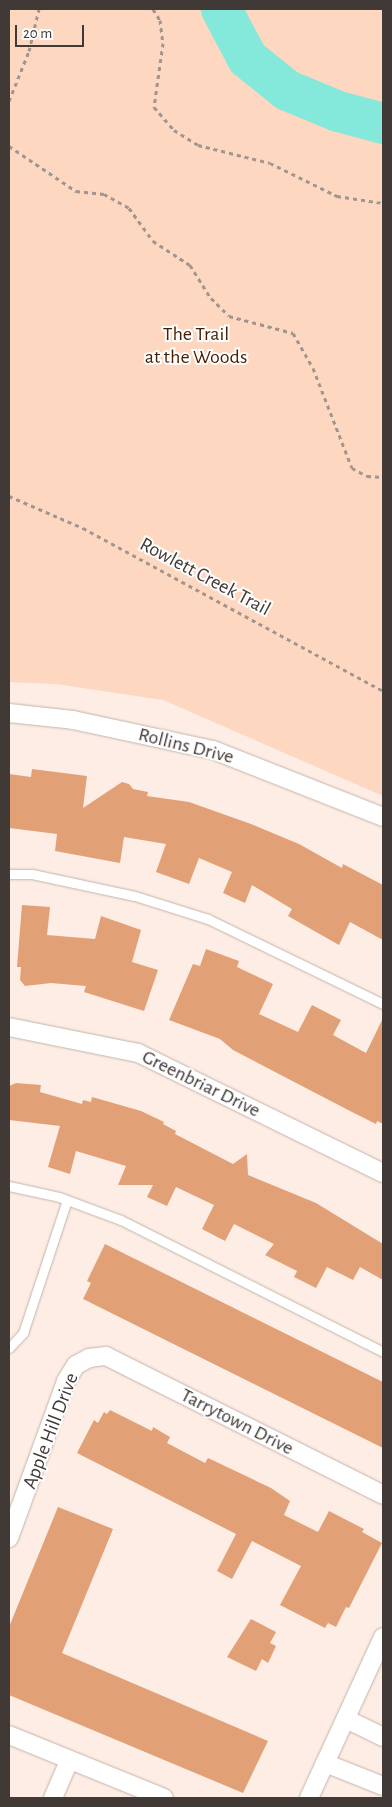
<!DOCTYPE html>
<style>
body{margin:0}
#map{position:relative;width:392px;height:1807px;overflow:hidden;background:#fdede4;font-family:"Alegreya Sans",sans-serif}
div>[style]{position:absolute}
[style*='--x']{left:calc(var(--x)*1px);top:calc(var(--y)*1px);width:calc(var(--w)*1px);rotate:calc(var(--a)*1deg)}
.green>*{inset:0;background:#fdd7c0}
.river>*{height:41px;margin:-20.5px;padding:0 20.5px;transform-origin:20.5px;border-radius:20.5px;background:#84e8da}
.building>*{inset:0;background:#e2a077}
.path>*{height:3px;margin-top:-1.5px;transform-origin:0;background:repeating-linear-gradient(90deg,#a0958f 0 4px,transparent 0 8px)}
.roads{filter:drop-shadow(0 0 1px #c3b4ab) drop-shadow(0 0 1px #c3b4ab)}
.lane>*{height:9px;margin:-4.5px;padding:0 4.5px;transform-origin:4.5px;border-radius:4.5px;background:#fff}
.street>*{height:18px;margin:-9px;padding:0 9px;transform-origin:9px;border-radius:9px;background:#fff}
span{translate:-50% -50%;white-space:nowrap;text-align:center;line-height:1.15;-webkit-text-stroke:4px #fefefe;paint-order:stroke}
.park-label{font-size:20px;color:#461d00}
.street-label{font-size:20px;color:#403936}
.frame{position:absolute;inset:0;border:10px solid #403936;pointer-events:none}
.scale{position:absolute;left:15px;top:25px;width:69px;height:22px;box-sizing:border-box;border:2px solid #403936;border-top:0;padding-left:6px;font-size:15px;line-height:18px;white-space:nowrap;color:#403936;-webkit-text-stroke:4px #fefefe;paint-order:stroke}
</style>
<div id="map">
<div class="green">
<div style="clip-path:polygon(9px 9px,383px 9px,383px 796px,163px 700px,56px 684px,9px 682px)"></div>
</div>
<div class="river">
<div style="--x:221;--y:9;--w:55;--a:62"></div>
<div style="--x:247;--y:58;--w:51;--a:38.7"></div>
<div style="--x:287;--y:90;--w:55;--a:22.4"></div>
<div style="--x:338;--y:111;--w:47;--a:14.9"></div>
</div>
<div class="building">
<div style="clip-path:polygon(32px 769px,87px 776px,83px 808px,122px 782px,129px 784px,133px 789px,148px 792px,147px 796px,189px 802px,251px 824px,299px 844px,342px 868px,343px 864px,383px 885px,383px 940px,350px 922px,339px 945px,288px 916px,292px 909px,252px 885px,245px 903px,223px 893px,232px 872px,199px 858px,189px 884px,156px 872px,166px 844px,124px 837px,120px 863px,55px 851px,57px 834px,9px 828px,9px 774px,31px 777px)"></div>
<div style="clip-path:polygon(22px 905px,50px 907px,47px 935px,95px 939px,101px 916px,141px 930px,132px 962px,158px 970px,144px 1011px,84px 992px,86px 986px,51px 983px,25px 986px,20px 980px,21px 967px,17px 967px)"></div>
<div style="clip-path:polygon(206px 949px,239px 961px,237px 967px,273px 984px,259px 1014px,298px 1032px,312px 1005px,341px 1020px,333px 1035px,366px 1053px,383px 1018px,383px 1124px,377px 1121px,376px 1124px,350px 1111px,233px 1050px,220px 1039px,169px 1020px,193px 964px,200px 966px)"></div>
<div style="clip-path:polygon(16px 1083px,41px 1085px,40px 1092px,82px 1104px,83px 1100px,91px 1102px,92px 1097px,141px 1111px,164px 1122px,163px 1124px,176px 1131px,175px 1134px,233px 1164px,247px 1154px,248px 1175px,316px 1203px,383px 1244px,383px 1280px,360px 1267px,353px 1280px,327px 1267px,316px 1288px,294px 1277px,297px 1271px,265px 1255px,274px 1244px,234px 1224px,225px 1241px,202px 1229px,214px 1205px,176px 1187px,167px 1206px,147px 1197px,153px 1185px,118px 1185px,126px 1166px,76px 1151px,70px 1174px,48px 1167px,60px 1126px,9px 1120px,9px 1086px)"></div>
<div style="clip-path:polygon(105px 1244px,383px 1382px,383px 1448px,83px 1299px,91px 1283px,87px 1281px)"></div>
<div style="clip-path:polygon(110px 1410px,152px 1431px,153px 1427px,170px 1437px,167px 1443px,205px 1463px,208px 1458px,271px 1488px,290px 1501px,284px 1515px,318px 1532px,329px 1511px,364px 1529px,362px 1532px,382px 1543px,349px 1608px,346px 1607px,336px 1627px,328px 1623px,325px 1628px,280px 1605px,301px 1566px,252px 1541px,232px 1579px,217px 1571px,236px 1534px,77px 1453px,94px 1420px,98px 1423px,104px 1412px,107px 1414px)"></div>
<div style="clip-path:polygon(58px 1507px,113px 1529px,62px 1653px,268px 1741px,243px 1793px,9px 1695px,9px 1627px)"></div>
<div style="clip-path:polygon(251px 1619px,276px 1632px,270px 1643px,276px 1646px,268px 1663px,262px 1659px,256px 1671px,227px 1657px)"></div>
</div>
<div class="path">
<div style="--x:153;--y:9;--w:13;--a:58"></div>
<div style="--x:160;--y:20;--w:23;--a:83"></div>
<div style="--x:163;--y:43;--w:65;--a:98"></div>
<div style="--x:154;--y:107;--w:30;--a:49"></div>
<div style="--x:174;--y:130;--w:28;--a:32"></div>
<div style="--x:198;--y:145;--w:74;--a:14"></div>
<div style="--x:270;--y:163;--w:75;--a:26.2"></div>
<div style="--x:337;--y:196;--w:47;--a:8.7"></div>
<div style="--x:9;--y:101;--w:54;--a:-68.2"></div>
<div style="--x:29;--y:51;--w:43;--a:-76.6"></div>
<div style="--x:9;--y:146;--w:81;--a:33.9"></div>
<div style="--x:76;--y:191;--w:28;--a:6"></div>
<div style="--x:104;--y:194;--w:29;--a:29"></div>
<div style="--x:129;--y:208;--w:41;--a:54"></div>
<div style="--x:153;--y:241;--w:44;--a:33"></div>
<div style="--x:190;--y:265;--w:39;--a:58"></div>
<div style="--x:211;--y:298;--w:25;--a:45"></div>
<div style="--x:229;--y:316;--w:66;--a:14.9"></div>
<div style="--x:293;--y:333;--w:40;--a:60.3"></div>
<div style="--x:313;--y:368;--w:107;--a:68.7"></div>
<div style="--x:352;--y:468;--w:17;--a:28"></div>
<div style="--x:367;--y:476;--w:16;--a:4"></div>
<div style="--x:9;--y:496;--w:81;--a:23.4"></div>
<div style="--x:83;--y:528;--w:341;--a:28.5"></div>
</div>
<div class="roads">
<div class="lane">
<div style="--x:9;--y:874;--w:23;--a:0"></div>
<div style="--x:32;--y:874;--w:105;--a:12.1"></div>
<div style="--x:135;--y:896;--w:77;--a:17.5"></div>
<div style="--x:208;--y:919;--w:195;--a:25.9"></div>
<div style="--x:9;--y:1186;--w:51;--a:12.4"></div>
<div style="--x:59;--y:1197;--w:66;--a:20.4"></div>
<div style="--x:121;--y:1220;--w:293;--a:26.7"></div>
<div style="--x:9;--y:1348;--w:21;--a:-47"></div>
<div style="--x:23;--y:1333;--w:140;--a:-71.7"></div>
</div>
<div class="street">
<div style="--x:9;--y:713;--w:64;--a:6.2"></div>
<div style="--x:73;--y:720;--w:143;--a:12.1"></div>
<div style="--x:213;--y:750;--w:183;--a:21.5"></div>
<div style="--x:9;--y:1027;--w:132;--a:11.4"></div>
<div style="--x:138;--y:1053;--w:273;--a:26.1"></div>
<div style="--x:9;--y:1538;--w:167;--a:-70"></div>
<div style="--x:66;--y:1381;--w:19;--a:-58"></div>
<div style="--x:76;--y:1365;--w:15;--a:-28"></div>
<div style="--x:89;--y:1358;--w:17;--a:-7"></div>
<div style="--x:106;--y:1356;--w:310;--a:26.6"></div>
<div style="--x:346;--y:1719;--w:41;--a:25.9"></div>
<div style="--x:9;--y:1735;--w:167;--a:22.1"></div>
<div style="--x:325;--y:1763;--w:62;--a:21.6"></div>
<div style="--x:53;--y:1798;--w:40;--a:-66.6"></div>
<div style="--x:309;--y:1798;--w:177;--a:-65.3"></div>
</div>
</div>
<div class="park-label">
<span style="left:196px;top:346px">The Trail<br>at the Woods</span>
</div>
<div class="street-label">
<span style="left:205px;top:577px;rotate:28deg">Rowlett Creek Trail</span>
<span style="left:186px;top:746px;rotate:14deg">Rollins Drive</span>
<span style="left:201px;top:1084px;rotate:26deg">Greenbriar Drive</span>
<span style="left:237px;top:1422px;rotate:27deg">Tarrytown Drive</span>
<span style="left:51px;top:1431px;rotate:-69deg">Apple Hill Drive</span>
</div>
<div class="frame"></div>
<div class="scale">20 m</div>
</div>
